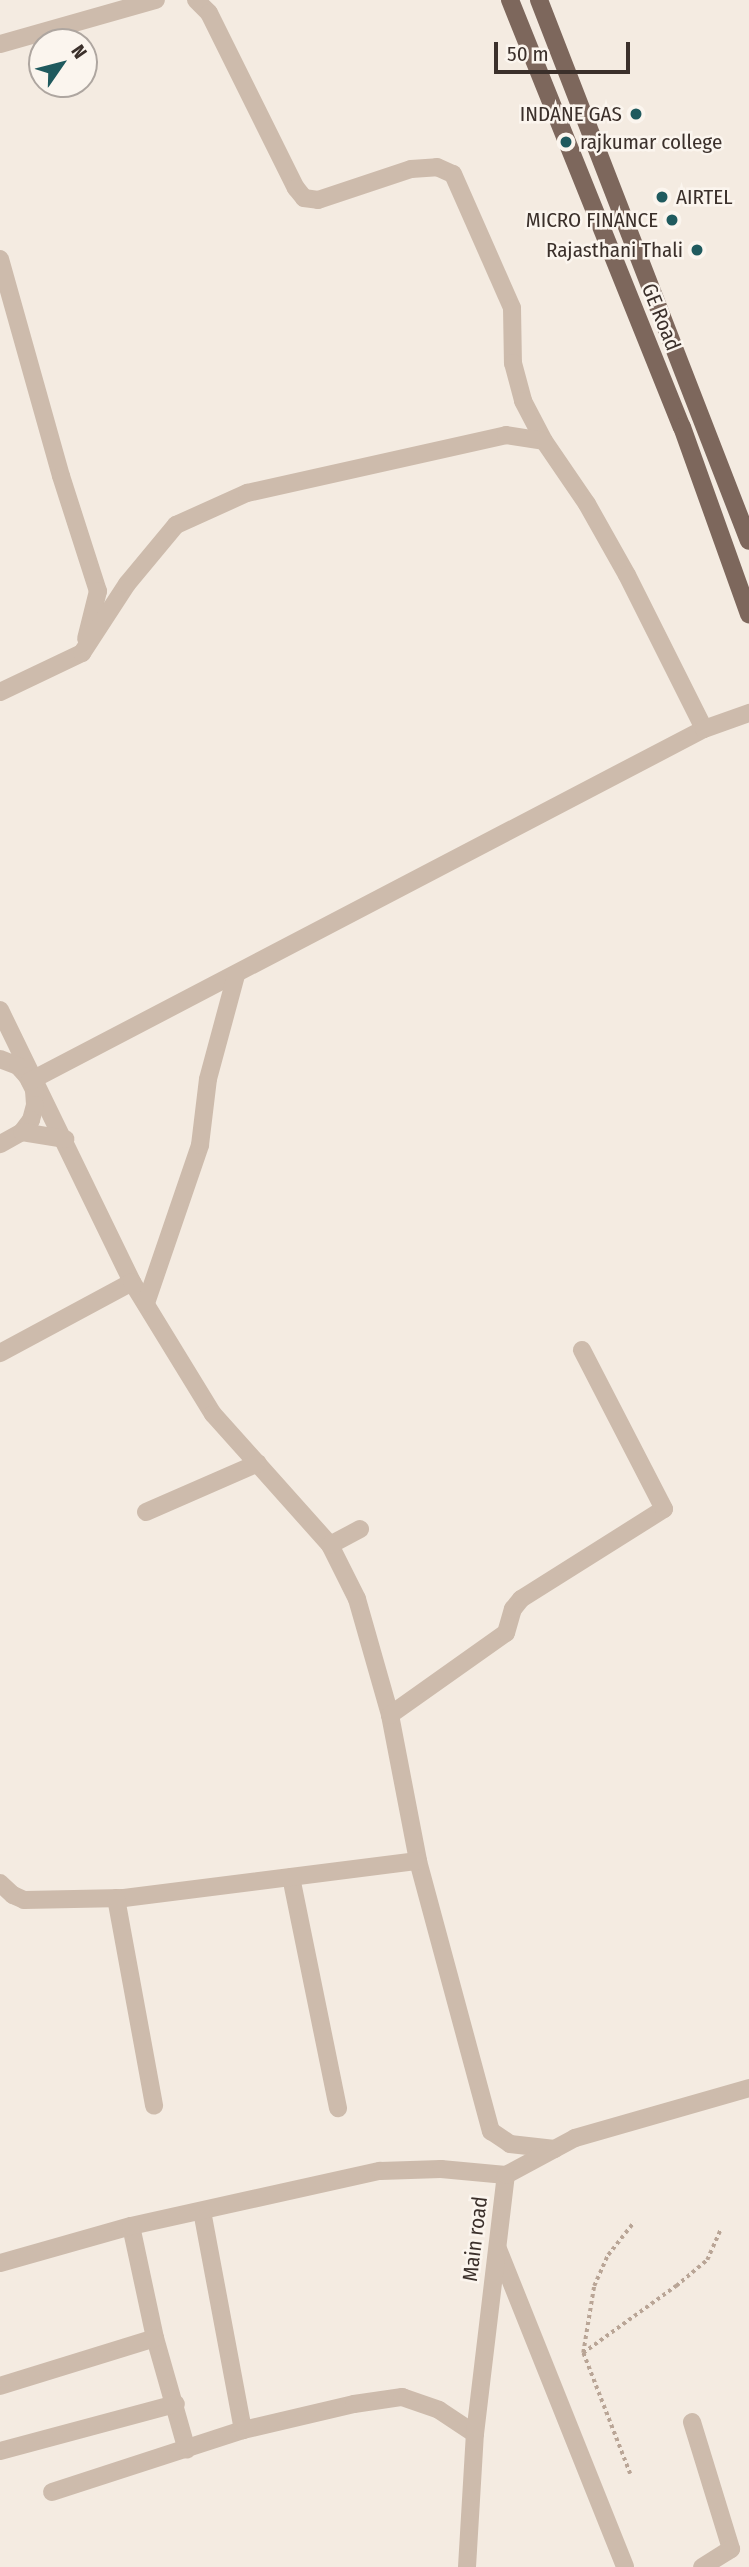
<!DOCTYPE html>
<style>
body{margin:0}
#map{position:relative;width:749px;height:2567px;overflow:hidden;background:#f4ebe1;font-family:"Fira Sans Condensed",sans-serif}
div>[style]{position:absolute}
[style*='--x']{left:calc(var(--x)*1px);top:calc(var(--y)*1px);width:calc(var(--w)*1px);rotate:calc(var(--a)*1deg)}
.path>*{height:3.5px;margin-top:-1.75px;transform-origin:0;background:repeating-linear-gradient(90deg,#b9a596 0 3.5px,transparent 0 7px)}
.minor>*{height:18px;margin:-9px;padding:0 9px;transform-origin:9px;border-radius:9px;background:#cdbbac}
.major>*{height:18px;margin:-9px;padding:0 9px;transform-origin:9px;border-radius:9px;background:#7d675c}
.dots>*{width:19px;height:19px;translate:-50% -50%;box-sizing:border-box;border:4px solid #fbf5ee;border-radius:50%}
span{translate:-50% -50%;white-space:nowrap;text-align:center;line-height:1.15;-webkit-text-stroke:5px #fbf5ee;paint-order:stroke}
.poi-label{font-size:21px;color:#3b302b}
.right{translate:-100% -50%;text-align:right}
.left{translate:0 -50%;text-align:left}
.street-label{font-size:21px;color:#3b302b}
.north{position:absolute;left:28px;top:28px;width:70px;height:70px;box-sizing:border-box;background:#fbf5ee;border:2px solid #aea6a0;border-radius:50%;rotate:55deg;font-size:19px;font-weight:700;line-height:28px;text-align:center;color:#3b302b}
.north::after{content:'';display:block;margin:auto;width:24px;height:32px;background:#1f5a5e;clip-path:polygon(50% 0,100% 100%,50% 72%,0 100%)}
.scale{position:absolute;left:494px;top:42px;width:136px;height:32px;box-sizing:border-box;border:4px solid #3b302b;border-top:0;padding-left:9px;font-size:21px;line-height:24px;white-space:nowrap;color:#3b302b;-webkit-text-stroke:5px #fbf5ee;paint-order:stroke}
</style>
<div id="map">
<div class="path">
<div style="--x:583;--y:2353;--w:115;--a:-35.8"></div>
<div style="--x:676;--y:2286;--w:40;--a:-40"></div>
<div style="--x:707;--y:2260;--w:34;--a:-66"></div>
<div style="--x:630;--y:2474;--w:130;--a:-111.2"></div>
<div style="--x:583;--y:2353;--w:68;--a:-80.7"></div>
<div style="--x:594;--y:2286;--w:34;--a:-66"></div>
<div style="--x:608;--y:2255;--w:42;--a:-51.8"></div>
</div>
<div class="minor">
<div style="--x:196;--y:0;--w:18;--a:45"></div>
<div style="--x:209;--y:13;--w:195;--a:63.6"></div>
<div style="--x:296;--y:188;--w:13;--a:51"></div>
<div style="--x:304;--y:198;--w:14;--a:8"></div>
<div style="--x:318;--y:200;--w:98;--a:-18.4"></div>
<div style="--x:411;--y:169;--w:26;--a:-4"></div>
<div style="--x:437;--y:167;--w:17;--a:24"></div>
<div style="--x:453;--y:174;--w:146;--a:66.2"></div>
<div style="--x:512;--y:308;--w:55;--a:89"></div>
<div style="--x:513;--y:363;--w:39;--a:75"></div>
<div style="--x:523;--y:401;--w:45;--a:62.3"></div>
<div style="--x:0;--y:44;--w:162;--a:-15.8"></div>
<div style="--x:0;--y:259;--w:225;--a:74.3"></div>
<div style="--x:61;--y:476;--w:121;--a:72.2"></div>
<div style="--x:98;--y:591;--w:49;--a:104"></div>
<div style="--x:0;--y:692;--w:91;--a:-25.4"></div>
<div style="--x:82;--y:653;--w:82;--a:-56.9"></div>
<div style="--x:127;--y:584;--w:77;--a:-50.3"></div>
<div style="--x:176;--y:525;--w:78;--a:-24.3"></div>
<div style="--x:247;--y:493;--w:265;--a:-12.6"></div>
<div style="--x:506;--y:435;--w:38;--a:9"></div>
<div style="--x:544;--y:441;--w:76;--a:55.7"></div>
<div style="--x:587;--y:504;--w:81;--a:60.6"></div>
<div style="--x:627;--y:575;--w:172;--a:63.4"></div>
<div style="--x:0;--y:1010;--w:302;--a:64.1"></div>
<div style="--x:132;--y:1282;--w:150;--a:151.7"></div>
<div style="--x:0;--y:1059;--w:19;--a:21"></div>
<div style="--x:18;--y:1066;--w:13;--a:48"></div>
<div style="--x:27;--y:1076;--w:16;--a:63"></div>
<div style="--x:34;--y:1090;--w:15;--a:86"></div>
<div style="--x:35;--y:1105;--w:16;--a:105"></div>
<div style="--x:31;--y:1120;--w:15;--a:127"></div>
<div style="--x:22;--y:1132;--w:25;--a:151"></div>
<div style="--x:30;--y:1081;--w:760;--a:-27.58"></div>
<div style="--x:704;--y:729;--w:48;--a:-19.6"></div>
<div style="--x:22;--y:1132;--w:44;--a:9.2"></div>
<div style="--x:132;--y:1282;--w:155;--a:58.5"></div>
<div style="--x:213;--y:1414;--w:176;--a:48.2"></div>
<div style="--x:330;--y:1545;--w:60;--a:63.4"></div>
<div style="--x:357;--y:1599;--w:121;--a:74.1"></div>
<div style="--x:390;--y:1715;--w:149;--a:79.1"></div>
<div style="--x:418;--y:1861;--w:280;--a:74.9"></div>
<div style="--x:491;--y:2131;--w:23;--a:34"></div>
<div style="--x:510;--y:2144;--w:45;--a:6.3"></div>
<div style="--x:146;--y:1303;--w:167;--a:-71.1"></div>
<div style="--x:200;--y:1145;--w:66;--a:-83.1"></div>
<div style="--x:208;--y:1079;--w:108;--a:-74.9"></div>
<div style="--x:146;--y:1512;--w:122;--a:-23.6"></div>
<div style="--x:330;--y:1545;--w:34;--a:-28"></div>
<div style="--x:390;--y:1715;--w:142;--a:-35.3"></div>
<div style="--x:506;--y:1633;--w:25;--a:-74"></div>
<div style="--x:513;--y:1609;--w:13;--a:-51"></div>
<div style="--x:521;--y:1599;--w:169;--a:-32.2"></div>
<div style="--x:664;--y:1509;--w:179;--a:-117.3"></div>
<div style="--x:291;--y:1877;--w:236;--a:78.5"></div>
<div style="--x:0;--y:1883;--w:18;--a:43"></div>
<div style="--x:13;--y:1895;--w:12;--a:24"></div>
<div style="--x:24;--y:1900;--w:100;--a:-1.1"></div>
<div style="--x:124;--y:1898;--w:296;--a:-7.2"></div>
<div style="--x:116;--y:1898;--w:211;--a:79.6"></div>
<div style="--x:202;--y:2211;--w:223;--a:79.4"></div>
<div style="--x:131;--y:2226;--w:115;--a:77.9"></div>
<div style="--x:155;--y:2338;--w:116;--a:74.1"></div>
<div style="--x:498;--y:2249;--w:342;--a:68.2"></div>
<div style="--x:0;--y:2263;--w:136;--a:-15.8"></div>
<div style="--x:131;--y:2226;--w:255;--a:-12.5"></div>
<div style="--x:380;--y:2171;--w:61;--a:-1.9"></div>
<div style="--x:441;--y:2169;--w:65;--a:5.3"></div>
<div style="--x:0;--y:2386;--w:162;--a:-17.2"></div>
<div style="--x:692;--y:2422;--w:133;--a:72.9"></div>
<div style="--x:731;--y:2549;--w:34;--a:148"></div>
<div style="--x:0;--y:2451;--w:182;--a:-15"></div>
<div style="--x:52;--y:2492;--w:201;--a:-18"></div>
<div style="--x:243;--y:2430;--w:114;--a:-13.2"></div>
<div style="--x:354;--y:2404;--w:49;--a:-8.3"></div>
<div style="--x:402;--y:2397;--w:39;--a:19"></div>
<div style="--x:439;--y:2410;--w:43;--a:33.7"></div>
<div style="--x:467;--y:2567;--w:133;--a:-86.6"></div>
<div style="--x:475;--y:2434;--w:261;--a:-83.2"></div>
<div style="--x:506;--y:2175;--w:78;--a:-28.2"></div>
<div style="--x:575;--y:2138;--w:181;--a:-16"></div>
</div>
<div class="major">
<div style="--x:510;--y:0;--w:460;--a:68.1"></div>
<div style="--x:682;--y:427;--w:199;--a:70.3"></div>
<div style="--x:539;--y:0;--w:580;--a:68.79"></div>
</div>
<div class="dots">
<div style="left:636px;top:114px;background:#1f5a5e"></div>
<div style="left:566px;top:142px;background:#1f5a5e"></div>
<div style="left:662px;top:197px;background:#1f5a5e"></div>
<div style="left:672px;top:220px;background:#1f5a5e"></div>
<div style="left:697px;top:250px;background:#1f5a5e"></div>
</div>
<div class="poi-label">
<span class="right" style="left:622px;top:114px">INDANE GAS</span>
<span class="left" style="left:580px;top:142px">rajkumar college</span>
<span class="left" style="left:676px;top:197px">AIRTEL</span>
<span class="right" style="left:658px;top:220px">MICRO FINANCE</span>
<span class="right" style="left:683px;top:250px">Rajasthani Thali</span>
</div>
<div class="street-label">
<span style="left:661px;top:317px;rotate:68deg">GE Road</span>
<span style="left:475px;top:2239px;rotate:-83deg">Main road</span>
</div>
<div class="north">N</div>
<div class="scale">50 m</div>
</div>
